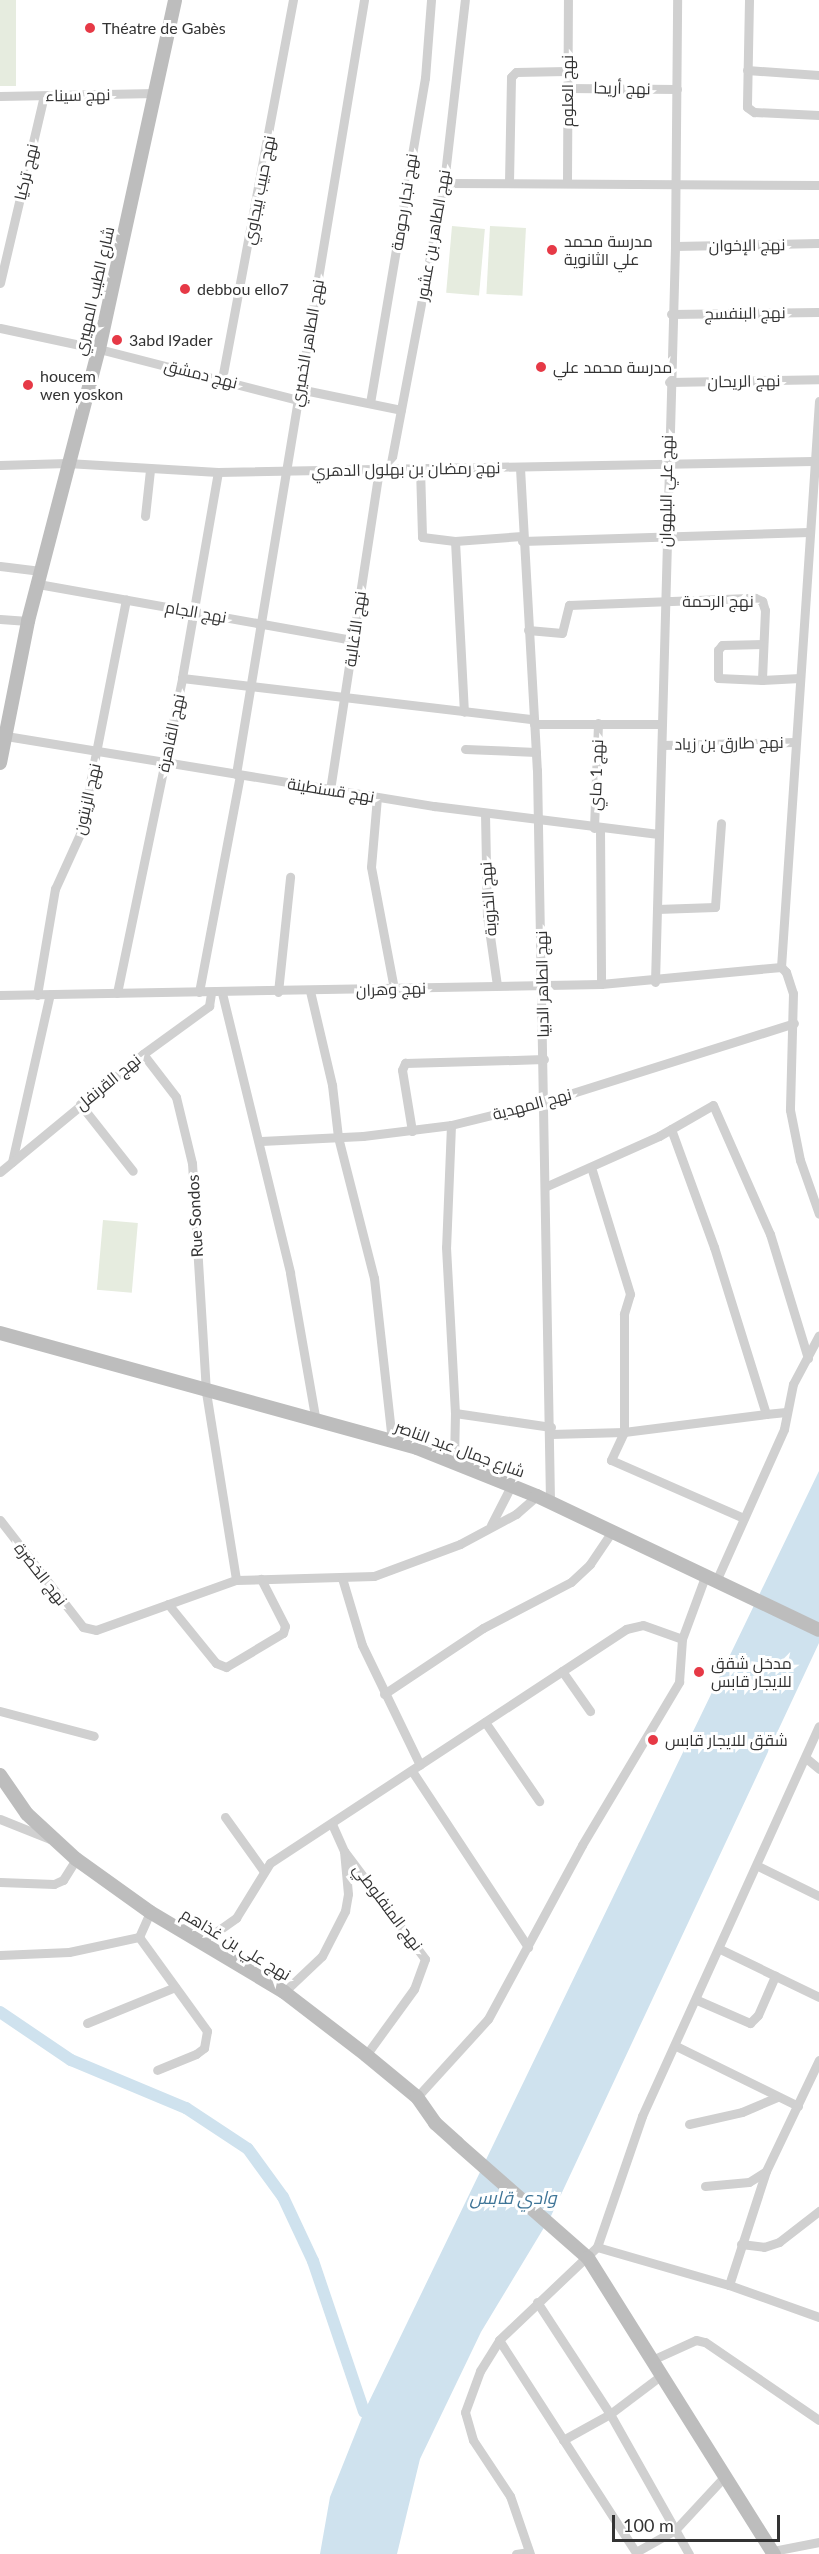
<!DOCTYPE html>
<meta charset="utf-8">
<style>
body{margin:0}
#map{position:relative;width:819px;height:2554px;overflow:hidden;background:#fff;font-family:Lato,Cairo,sans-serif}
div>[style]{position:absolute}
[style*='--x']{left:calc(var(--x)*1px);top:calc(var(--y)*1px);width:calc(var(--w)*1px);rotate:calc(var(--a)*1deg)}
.green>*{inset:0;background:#e6ecdf;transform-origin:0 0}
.water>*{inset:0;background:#cfe2ee}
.canal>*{height:12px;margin:-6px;padding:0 6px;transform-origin:6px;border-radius:6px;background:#cfe2ee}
.street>*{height:9px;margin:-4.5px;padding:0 4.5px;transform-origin:4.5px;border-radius:4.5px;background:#d0d0d0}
.secondary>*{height:14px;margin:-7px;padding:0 7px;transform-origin:7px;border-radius:7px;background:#bdbdbd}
.dots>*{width:16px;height:16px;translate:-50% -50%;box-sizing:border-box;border:3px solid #fff;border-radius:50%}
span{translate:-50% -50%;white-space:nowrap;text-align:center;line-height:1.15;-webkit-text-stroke:6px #fff;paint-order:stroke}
.poi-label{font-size:16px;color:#333}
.left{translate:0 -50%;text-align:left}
.street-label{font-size:16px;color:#333}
.water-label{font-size:18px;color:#3f7597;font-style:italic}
.scale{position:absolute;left:612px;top:2515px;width:168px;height:27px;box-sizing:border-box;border:3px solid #333;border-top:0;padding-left:8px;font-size:18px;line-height:21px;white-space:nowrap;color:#333;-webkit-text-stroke:4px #fff;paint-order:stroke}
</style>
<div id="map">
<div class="green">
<div style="left:0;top:0;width:16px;height:86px"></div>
<div style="left:452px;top:226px;width:33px;height:67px;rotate:5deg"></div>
<div style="left:490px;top:226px;width:36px;height:68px;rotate:3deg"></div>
<div style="left:103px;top:1220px;width:35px;height:70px;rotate:5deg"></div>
</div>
<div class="water">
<div style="clip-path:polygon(819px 1471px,819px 1643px,551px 2216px,481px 2332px,420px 2459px,397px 2554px,320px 2554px,330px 2497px,364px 2412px)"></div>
</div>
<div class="canal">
<div style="--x:0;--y:2012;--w:86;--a:34.1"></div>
<div style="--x:71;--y:2060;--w:125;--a:22.7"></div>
<div style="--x:186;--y:2108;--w:74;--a:33.5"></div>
<div style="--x:248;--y:2149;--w:59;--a:53.9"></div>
<div style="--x:283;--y:2197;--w:71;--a:64.9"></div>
<div style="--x:313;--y:2261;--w:159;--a:71.3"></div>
</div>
<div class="street">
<div style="--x:749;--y:0;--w:107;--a:91.1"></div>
<div style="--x:747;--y:107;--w:9;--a:36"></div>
<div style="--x:754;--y:112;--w:65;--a:2.6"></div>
<div style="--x:747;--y:70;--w:72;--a:4"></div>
<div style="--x:567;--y:88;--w:110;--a:0.5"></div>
<div style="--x:0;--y:96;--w:156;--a:-1.1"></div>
<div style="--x:567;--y:181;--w:181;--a:-89.7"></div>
<div style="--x:509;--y:182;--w:105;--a:-88.9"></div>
<div style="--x:511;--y:77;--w:7;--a:-45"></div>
<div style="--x:516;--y:72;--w:50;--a:-1.1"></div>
<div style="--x:444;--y:183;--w:375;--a:0.3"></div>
<div style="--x:675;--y:246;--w:144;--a:-1.2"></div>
<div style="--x:0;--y:283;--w:192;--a:-76.8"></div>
<div style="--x:671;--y:314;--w:148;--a:-0.8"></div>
<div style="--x:0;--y:328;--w:101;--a:12"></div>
<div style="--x:99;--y:349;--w:204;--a:14.4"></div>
<div style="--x:222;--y:379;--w:386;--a:-79.4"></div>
<div style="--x:669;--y:382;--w:150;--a:-1.1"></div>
<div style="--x:299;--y:389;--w:104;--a:11.6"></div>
<div style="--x:819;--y:401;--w:567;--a:93.84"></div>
<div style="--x:781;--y:967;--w:7;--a:45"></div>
<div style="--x:786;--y:972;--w:22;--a:72"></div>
<div style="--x:793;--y:993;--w:117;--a:91.5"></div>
<div style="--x:790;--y:1110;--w:51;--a:78.7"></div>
<div style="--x:800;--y:1160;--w:57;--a:70.6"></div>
<div style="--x:370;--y:403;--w:330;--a:-80.4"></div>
<div style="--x:425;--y:78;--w:78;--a:-85.6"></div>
<div style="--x:0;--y:465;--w:67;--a:-1.7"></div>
<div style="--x:67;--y:463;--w:151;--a:3.4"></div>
<div style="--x:218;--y:472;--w:594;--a:-1.06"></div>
<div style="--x:390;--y:468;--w:290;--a:-79.3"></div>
<div style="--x:444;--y:183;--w:184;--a:-83.5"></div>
<div style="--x:420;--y:468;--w:69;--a:88.3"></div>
<div style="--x:422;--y:537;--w:33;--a:7"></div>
<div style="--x:455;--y:541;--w:67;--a:-4.3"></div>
<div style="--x:520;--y:468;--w:302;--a:86.8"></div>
<div style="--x:537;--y:770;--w:731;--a:88.98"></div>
<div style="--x:145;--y:516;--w:46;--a:-83.8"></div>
<div style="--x:455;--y:541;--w:171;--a:87"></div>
<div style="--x:522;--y:541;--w:287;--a:-1.8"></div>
<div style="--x:0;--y:566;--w:41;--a:7"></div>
<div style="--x:38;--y:584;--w:320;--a:10.1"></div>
<div style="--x:0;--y:619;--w:28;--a:4"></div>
<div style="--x:528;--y:630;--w:34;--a:5"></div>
<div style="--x:562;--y:633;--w:29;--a:-76"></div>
<div style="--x:569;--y:605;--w:186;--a:-2.2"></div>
<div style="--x:755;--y:598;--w:8;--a:23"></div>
<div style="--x:762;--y:601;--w:9;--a:72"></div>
<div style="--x:765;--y:610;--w:70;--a:92.5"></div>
<div style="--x:762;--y:680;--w:38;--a:-3"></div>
<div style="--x:182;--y:678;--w:353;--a:6.7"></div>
<div style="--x:762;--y:680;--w:44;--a:-177.4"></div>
<div style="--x:718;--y:678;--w:28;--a:-90"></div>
<div style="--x:718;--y:650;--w:6;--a:-51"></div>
<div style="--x:722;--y:645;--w:41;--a:-1.4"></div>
<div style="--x:534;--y:724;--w:127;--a:0"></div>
<div style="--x:6;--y:736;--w:434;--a:9.3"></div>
<div style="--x:434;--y:806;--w:226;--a:7.1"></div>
<div style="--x:662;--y:745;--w:133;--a:-1.3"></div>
<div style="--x:465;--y:749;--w:71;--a:2.4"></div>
<div style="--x:236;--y:774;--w:785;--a:-80.61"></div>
<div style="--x:330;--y:790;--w:326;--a:-81.3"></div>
<div style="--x:377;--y:797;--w:70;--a:94.9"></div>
<div style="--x:371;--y:867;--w:124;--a:79.3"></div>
<div style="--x:485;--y:813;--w:102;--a:88.9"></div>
<div style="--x:487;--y:915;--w:71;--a:81.9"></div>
<div style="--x:594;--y:828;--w:105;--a:-87.8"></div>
<div style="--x:600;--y:828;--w:156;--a:89.6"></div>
<div style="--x:657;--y:909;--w:58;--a:-2"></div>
<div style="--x:715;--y:907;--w:84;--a:-85.9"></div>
<div style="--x:655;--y:982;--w:736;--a:-88.44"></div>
<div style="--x:675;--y:246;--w:246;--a:-89.5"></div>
<div style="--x:310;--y:991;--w:97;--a:76.8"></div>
<div style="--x:332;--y:1085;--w:52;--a:83.4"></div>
<div style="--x:338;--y:1137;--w:146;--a:75.7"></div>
<div style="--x:374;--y:1278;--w:164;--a:83.7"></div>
<div style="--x:199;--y:992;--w:221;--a:-79.3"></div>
<div style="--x:278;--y:992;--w:116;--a:-84"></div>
<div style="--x:117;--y:993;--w:322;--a:-78.3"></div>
<div style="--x:182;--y:678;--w:209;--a:-80.1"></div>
<div style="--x:222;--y:993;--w:288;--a:76.3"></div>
<div style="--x:290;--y:1273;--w:151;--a:80.1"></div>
<div style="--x:0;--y:995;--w:601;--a:-1.05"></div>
<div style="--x:601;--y:984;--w:181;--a:-5.4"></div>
<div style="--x:37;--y:995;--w:108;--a:-80.4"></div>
<div style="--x:55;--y:889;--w:60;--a:-65.6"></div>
<div style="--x:80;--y:834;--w:239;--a:-78.9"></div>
<div style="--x:143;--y:1054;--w:54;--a:52.5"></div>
<div style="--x:176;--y:1097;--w:68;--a:76.4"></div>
<div style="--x:192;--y:1163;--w:229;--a:86.5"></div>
<div style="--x:206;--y:1392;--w:190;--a:80.9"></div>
<div style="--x:80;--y:1104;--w:85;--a:51.7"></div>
<div style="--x:451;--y:1125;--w:122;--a:92.3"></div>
<div style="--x:446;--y:1247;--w:166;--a:86.9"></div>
<div style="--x:455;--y:1413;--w:49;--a:91.2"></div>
<div style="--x:671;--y:1129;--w:126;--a:70"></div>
<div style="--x:714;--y:1247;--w:175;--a:72.7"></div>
<div style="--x:766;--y:1414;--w:20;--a:-6"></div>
<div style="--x:412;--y:1131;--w:62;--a:-99.3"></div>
<div style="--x:402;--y:1070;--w:8;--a:-67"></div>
<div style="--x:405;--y:1063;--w:139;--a:-1.6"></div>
<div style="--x:261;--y:1141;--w:102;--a:-2.8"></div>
<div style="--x:363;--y:1136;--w:89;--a:-7.1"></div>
<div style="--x:451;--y:1125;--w:96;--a:-13.9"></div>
<div style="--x:544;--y:1102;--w:262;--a:-17.5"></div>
<div style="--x:12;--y:1162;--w:172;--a:-77.3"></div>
<div style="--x:591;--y:1167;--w:133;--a:72.9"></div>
<div style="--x:630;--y:1294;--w:21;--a:107"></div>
<div style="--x:624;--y:1314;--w:118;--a:90"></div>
<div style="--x:624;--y:1432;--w:31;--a:115"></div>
<div style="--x:611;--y:1460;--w:145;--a:23.6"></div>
<div style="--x:0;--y:1172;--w:185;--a:-39.5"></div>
<div style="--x:143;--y:1054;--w:82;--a:-36"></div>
<div style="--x:209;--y:1006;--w:13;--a:-81"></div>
<div style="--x:547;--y:1186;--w:123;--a:-24.1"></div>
<div style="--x:659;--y:1136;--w:62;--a:-29.9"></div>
<div style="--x:713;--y:1105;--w:141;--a:66.2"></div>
<div style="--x:770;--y:1234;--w:130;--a:73"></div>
<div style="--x:455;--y:1413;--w:97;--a:8.3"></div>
<div style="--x:551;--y:1434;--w:73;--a:-1.6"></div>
<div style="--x:624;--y:1432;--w:143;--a:-7.2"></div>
<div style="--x:0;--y:1520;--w:135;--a:52.2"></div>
<div style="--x:83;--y:1627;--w:13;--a:13"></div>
<div style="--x:96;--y:1630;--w:149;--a:-19.7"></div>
<div style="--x:236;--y:1580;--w:138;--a:-1.7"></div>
<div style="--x:374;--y:1576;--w:92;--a:-20.4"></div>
<div style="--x:460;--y:1544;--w:64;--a:-28.2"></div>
<div style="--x:516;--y:1514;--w:28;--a:-41"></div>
<div style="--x:491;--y:1525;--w:46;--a:-62.9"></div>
<div style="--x:342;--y:1578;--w:70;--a:73.4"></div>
<div style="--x:362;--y:1645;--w:133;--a:64.2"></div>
<div style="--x:717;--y:1579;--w:164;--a:-65.9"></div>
<div style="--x:784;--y:1429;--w:46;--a:-78.7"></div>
<div style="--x:793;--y:1384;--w:55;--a:-62"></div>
<div style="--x:168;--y:1604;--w:76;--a:50.9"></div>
<div style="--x:216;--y:1663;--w:11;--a:22"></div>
<div style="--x:226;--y:1667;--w:66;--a:-30.8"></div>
<div style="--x:283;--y:1633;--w:7;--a:-74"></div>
<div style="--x:285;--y:1626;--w:53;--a:-117.1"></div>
<div style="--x:562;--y:1671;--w:49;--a:55"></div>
<div style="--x:384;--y:1694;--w:119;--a:-33.7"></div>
<div style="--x:483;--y:1628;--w:99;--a:-27.6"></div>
<div style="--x:571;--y:1582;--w:26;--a:-43"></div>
<div style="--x:590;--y:1564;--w:41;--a:-55.9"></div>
<div style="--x:0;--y:1711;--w:97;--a:14.9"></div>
<div style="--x:485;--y:1722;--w:96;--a:55.6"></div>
<div style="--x:806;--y:1758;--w:17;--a:40"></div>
<div style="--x:412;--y:1771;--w:211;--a:56.6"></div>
<div style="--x:225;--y:1817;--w:65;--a:54.4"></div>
<div style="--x:0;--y:1819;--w:54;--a:21.8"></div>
<div style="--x:344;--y:1851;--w:135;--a:53.1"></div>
<div style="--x:425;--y:1959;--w:32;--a:110"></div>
<div style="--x:414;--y:1989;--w:82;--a:126"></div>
<div style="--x:758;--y:1866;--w:68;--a:26.2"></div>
<div style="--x:0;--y:1882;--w:54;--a:2.1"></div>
<div style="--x:54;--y:1884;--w:10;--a:-24"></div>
<div style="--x:63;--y:1880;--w:25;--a:-58"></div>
<div style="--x:139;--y:1937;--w:116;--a:54.1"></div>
<div style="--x:207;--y:2031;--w:17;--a:100"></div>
<div style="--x:204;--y:2048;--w:10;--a:143"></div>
<div style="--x:196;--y:2054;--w:42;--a:157.7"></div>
<div style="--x:202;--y:1942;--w:42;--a:-35.2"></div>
<div style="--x:236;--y:1918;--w:65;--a:-58.3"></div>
<div style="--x:270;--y:1863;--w:426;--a:-33.3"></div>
<div style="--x:626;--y:1629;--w:17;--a:-13"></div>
<div style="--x:643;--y:1625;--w:41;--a:19.7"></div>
<div style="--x:682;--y:1639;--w:69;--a:-69.7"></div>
<div style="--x:720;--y:1949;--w:110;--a:25.9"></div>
<div style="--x:0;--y:1955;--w:69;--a:-2.5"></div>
<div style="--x:69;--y:1952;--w:72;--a:-12.1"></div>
<div style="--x:139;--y:1937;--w:27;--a:-66"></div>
<div style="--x:284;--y:1992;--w:52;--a:-43.5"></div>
<div style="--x:322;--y:1956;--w:51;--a:-62.9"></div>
<div style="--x:345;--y:1911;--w:17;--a:-80"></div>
<div style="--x:348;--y:1894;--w:43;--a:-95.3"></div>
<div style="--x:344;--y:1851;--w:30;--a:-114"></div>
<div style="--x:697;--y:2000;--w:58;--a:23.5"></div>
<div style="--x:750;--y:2023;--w:11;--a:-45"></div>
<div style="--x:758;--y:2015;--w:43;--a:-66.4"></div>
<div style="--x:87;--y:2023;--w:95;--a:-22.2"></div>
<div style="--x:676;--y:2046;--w:136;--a:26.2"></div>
<div style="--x:417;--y:2097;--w:105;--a:-47.7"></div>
<div style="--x:488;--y:2019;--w:198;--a:-61.6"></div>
<div style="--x:582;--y:1845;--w:190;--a:-59.2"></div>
<div style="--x:679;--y:1682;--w:43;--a:-86"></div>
<div style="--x:689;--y:2124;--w:54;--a:-12.8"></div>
<div style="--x:742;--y:2112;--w:38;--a:-23"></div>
<div style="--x:705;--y:2186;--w:44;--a:-5.2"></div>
<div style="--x:749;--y:2182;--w:19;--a:-32"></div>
<div style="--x:741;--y:2244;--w:23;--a:7"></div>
<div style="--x:764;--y:2247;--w:16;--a:-18"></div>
<div style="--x:779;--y:2242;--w:51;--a:-37.8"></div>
<div style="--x:597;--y:2247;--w:139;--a:-71"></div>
<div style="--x:642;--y:2116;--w:428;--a:-65.6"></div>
<div style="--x:729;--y:2285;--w:120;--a:-72"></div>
<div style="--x:766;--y:2171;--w:123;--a:-64.5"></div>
<div style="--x:537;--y:2302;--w:134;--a:56.9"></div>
<div style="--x:610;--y:2414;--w:161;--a:60.6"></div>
<div style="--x:499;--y:2340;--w:255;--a:57.2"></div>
<div style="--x:652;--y:2360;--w:48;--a:-24.4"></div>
<div style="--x:696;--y:2340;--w:9;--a:13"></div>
<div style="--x:705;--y:2342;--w:138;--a:34.4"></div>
<div style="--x:563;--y:2440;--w:54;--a:-29"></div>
<div style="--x:610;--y:2414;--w:66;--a:-37"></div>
<div style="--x:773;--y:2551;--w:47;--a:-11.1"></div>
<div style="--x:636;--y:2552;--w:45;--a:-29.4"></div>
<div style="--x:675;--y:2530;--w:75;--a:-47.2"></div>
<div style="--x:516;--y:2554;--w:13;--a:-9"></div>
<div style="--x:530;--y:2554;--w:61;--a:-109"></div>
<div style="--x:510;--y:2496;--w:67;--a:-123.5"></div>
<div style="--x:473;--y:2440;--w:29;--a:-106"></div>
<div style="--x:465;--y:2412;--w:44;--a:-69.9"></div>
<div style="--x:480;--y:2371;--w:36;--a:-58"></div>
<div style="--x:499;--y:2340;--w:135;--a:-43.5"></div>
<div style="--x:597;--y:2247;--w:137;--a:16.1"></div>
<div style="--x:729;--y:2285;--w:96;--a:19.6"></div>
</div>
<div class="secondary">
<div style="--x:0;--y:763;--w:145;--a:-78.8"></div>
<div style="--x:28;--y:621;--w:281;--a:-75.4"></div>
<div style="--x:99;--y:349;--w:357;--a:-77.7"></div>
<div style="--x:0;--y:1333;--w:433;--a:15.4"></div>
<div style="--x:417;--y:1448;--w:129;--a:21.8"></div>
<div style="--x:537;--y:1496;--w:312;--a:25.4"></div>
<div style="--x:0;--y:1775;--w:47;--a:55.3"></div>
<div style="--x:27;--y:1814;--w:67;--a:42.6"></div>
<div style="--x:76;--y:1859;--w:91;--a:35.6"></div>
<div style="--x:150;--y:1912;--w:156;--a:30.8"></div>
<div style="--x:284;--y:1992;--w:103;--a:37.5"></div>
<div style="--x:366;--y:2055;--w:66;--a:39.5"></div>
<div style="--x:417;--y:2097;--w:32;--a:55"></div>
<div style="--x:435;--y:2123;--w:30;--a:42"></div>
<div style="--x:457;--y:2143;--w:174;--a:41.3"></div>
<div style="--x:588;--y:2258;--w:350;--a:57.9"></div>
</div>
<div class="dots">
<div style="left:90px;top:28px;background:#e63946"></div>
<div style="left:552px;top:250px;background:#e63946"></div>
<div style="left:185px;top:289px;background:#e63946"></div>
<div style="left:117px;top:340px;background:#e63946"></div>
<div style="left:541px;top:367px;background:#e63946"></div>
<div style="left:28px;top:385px;background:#e63946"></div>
<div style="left:699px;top:1672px;background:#e63946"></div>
<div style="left:653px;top:1740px;background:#e63946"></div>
</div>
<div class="poi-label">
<span class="left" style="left:102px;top:28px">Théatre de Gabès</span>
<span class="left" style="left:564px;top:250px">مدرسة محمد<br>علي الثانوية</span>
<span class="left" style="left:197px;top:289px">debbou ello7</span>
<span class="left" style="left:129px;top:340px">3abd l9ader</span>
<span class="left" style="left:553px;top:367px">مدرسة محمد علي</span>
<span class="left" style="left:40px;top:385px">houcem<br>wen yoskon</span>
<span class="left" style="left:711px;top:1672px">مدخل شقق<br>للايجار قابس</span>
<span class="left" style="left:665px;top:1740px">شقق للايجار قابس</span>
</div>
<div class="street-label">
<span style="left:622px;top:88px;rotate:1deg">نهج أريحا</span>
<span style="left:567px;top:91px;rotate:-90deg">نهج العلوم</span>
<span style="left:78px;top:95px;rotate:-1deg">نهج سيناء</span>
<span style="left:26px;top:172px;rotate:-77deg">نهج تركيا</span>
<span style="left:259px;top:190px;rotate:-79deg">نهج حبيب بيجاوي</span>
<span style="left:404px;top:202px;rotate:-81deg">نهج نجار رحومة</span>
<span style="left:433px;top:235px;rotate:-80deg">نهج الطاهر بن عشور</span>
<span style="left:747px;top:245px;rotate:-1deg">نهج الإخوان</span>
<span style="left:94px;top:291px;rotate:-77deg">شارع الطيب المهيري</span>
<span style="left:745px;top:313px;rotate:-1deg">نهج البنفسج</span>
<span style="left:307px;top:343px;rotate:-80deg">نهج الطاهر الخميري</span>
<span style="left:201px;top:374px;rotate:14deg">نهج دمشق</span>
<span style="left:744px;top:381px;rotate:-1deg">نهج الريحان</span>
<span style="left:406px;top:469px;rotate:-1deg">نهج رمضان بن بهلول الدهري</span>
<span style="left:666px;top:491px;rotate:-89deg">نهج علي البلهوان</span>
<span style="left:718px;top:601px">نهج الرحمة</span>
<span style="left:196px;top:612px;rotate:10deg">نهج الجام</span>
<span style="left:355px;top:629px;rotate:-82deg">نهج الأغالبة</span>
<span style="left:171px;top:733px;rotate:-78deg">نهج القاهرة</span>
<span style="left:729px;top:743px;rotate:-1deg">نهج طارق بن زياد</span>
<span style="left:596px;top:775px;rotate:-88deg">نهج 1 ماي</span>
<span style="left:331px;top:790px;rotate:9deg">نهج قسنطينة</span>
<span style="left:87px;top:799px;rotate:-77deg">نهج الزيتون</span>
<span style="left:488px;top:899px;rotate:-94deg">نهج الخروبة</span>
<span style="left:542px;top:984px;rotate:-91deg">نهج الطاهر الدبيا</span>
<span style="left:391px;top:989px;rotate:-2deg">نهج وهران</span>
<span style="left:108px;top:1082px;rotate:-39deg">نهج القرنفل</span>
<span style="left:532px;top:1104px;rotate:-15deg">نهج المهدية</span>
<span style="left:195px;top:1216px;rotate:-93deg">Rue Sondos</span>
<span style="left:460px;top:1449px;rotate:20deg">شارع جمال عبد الناصر</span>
<span style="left:41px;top:1574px;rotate:52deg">نهج الخضرة</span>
<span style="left:388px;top:1907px;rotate:53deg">نهج المنفلوطي</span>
<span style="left:236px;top:1944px;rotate:31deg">نهج علي بن غذاهم</span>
</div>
<div class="water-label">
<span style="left:513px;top:2197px">وادي قابس</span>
</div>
<div class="scale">100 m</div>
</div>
